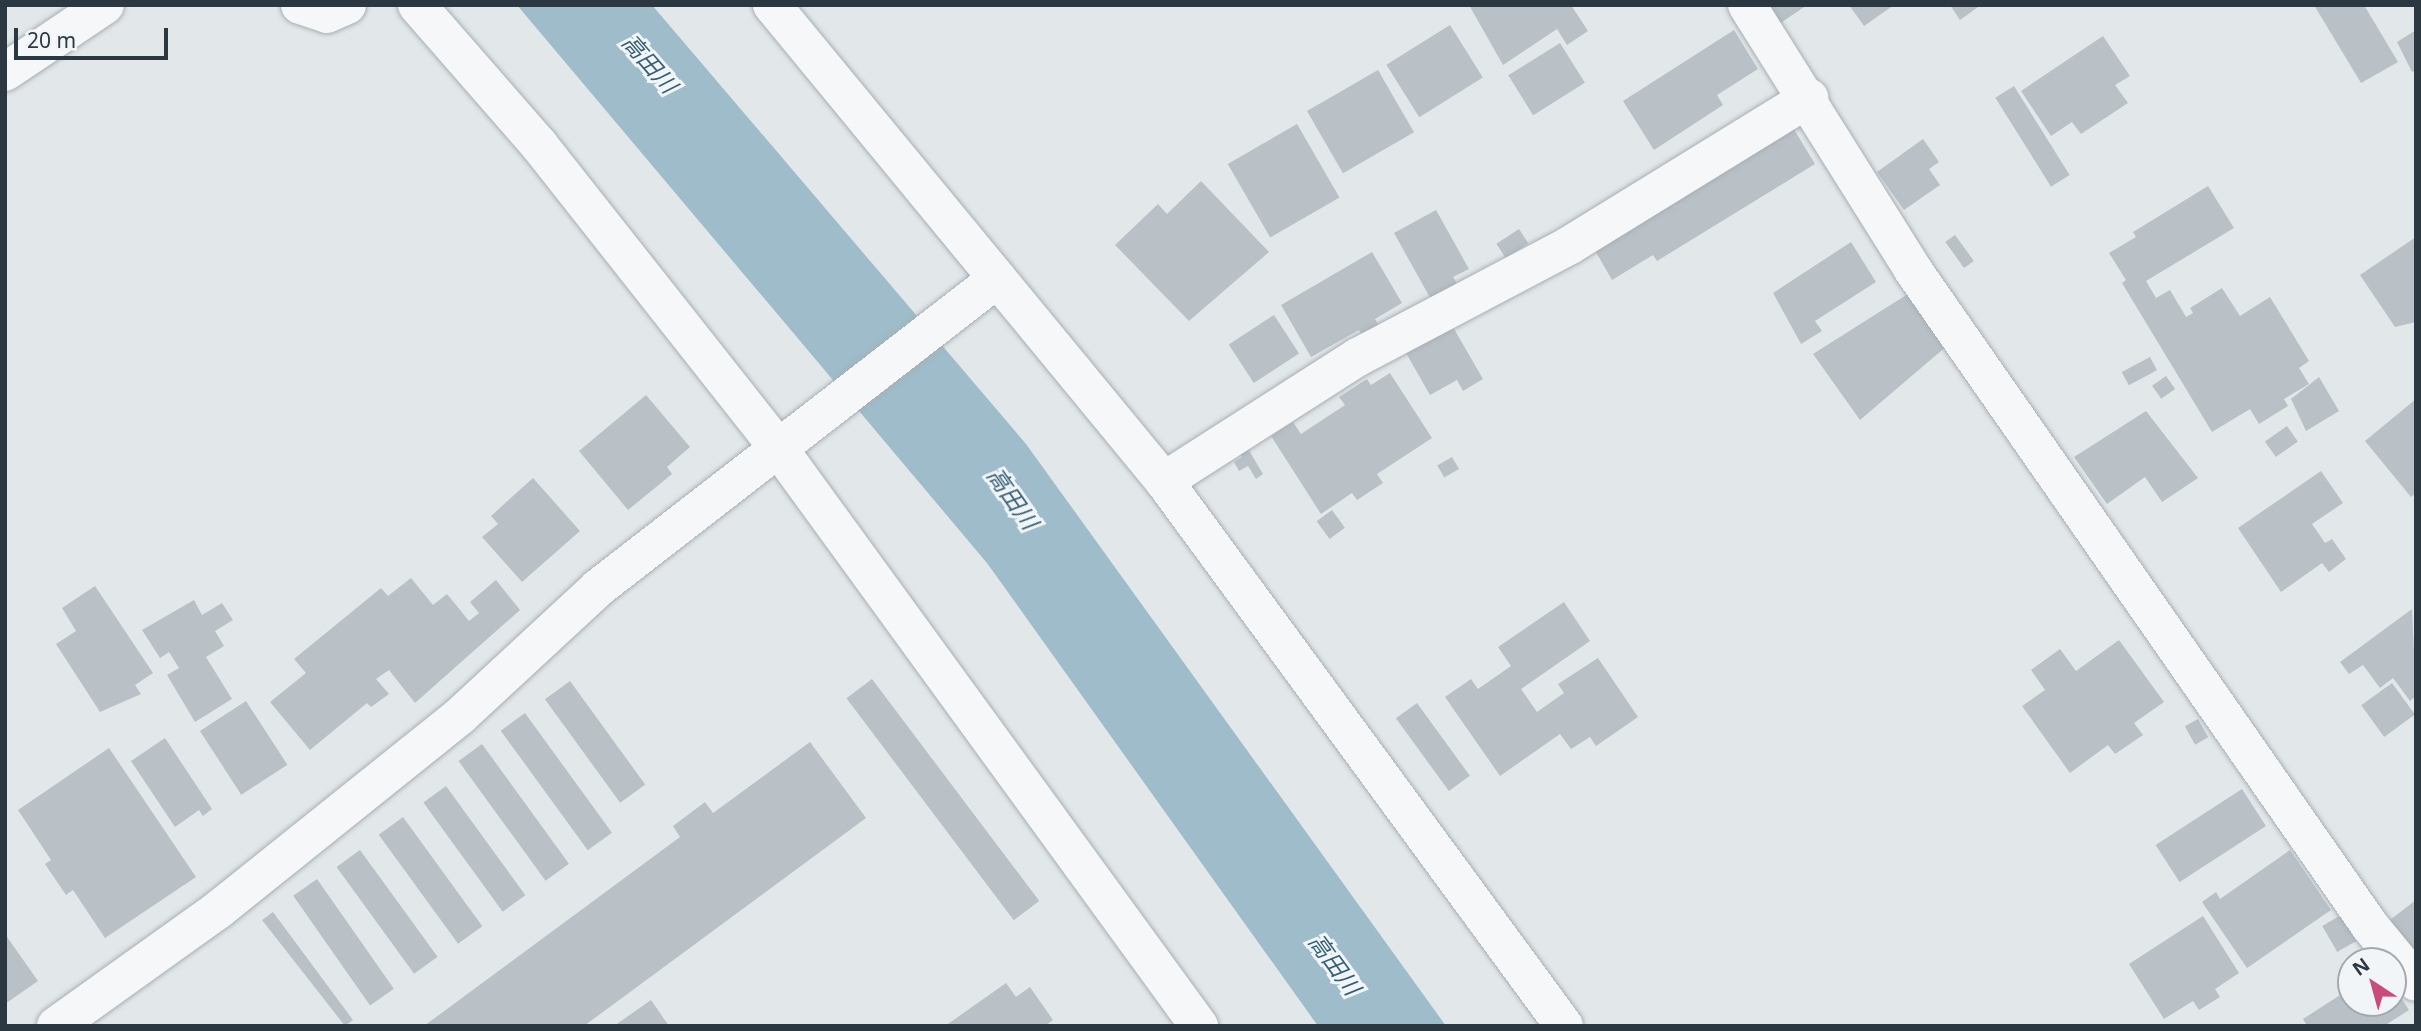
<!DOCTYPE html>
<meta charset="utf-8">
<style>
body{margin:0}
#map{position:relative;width:2421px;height:1031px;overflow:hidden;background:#e2e7ea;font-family:"Noto Sans","Noto Sans JP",sans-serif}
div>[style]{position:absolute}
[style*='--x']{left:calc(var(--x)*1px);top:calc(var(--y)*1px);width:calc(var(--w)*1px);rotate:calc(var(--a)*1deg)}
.water>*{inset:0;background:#9ebcc9}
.building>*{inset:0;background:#b9c1c7;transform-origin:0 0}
.roads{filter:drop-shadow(0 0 2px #a7afb4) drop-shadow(0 0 2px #a7afb4)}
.street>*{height:38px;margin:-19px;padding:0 19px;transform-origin:19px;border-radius:19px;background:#f5f7f8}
span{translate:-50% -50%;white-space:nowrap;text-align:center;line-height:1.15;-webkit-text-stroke:6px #f2f5f7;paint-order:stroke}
.water-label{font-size:23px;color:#355f75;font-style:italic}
.frame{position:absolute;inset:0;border:7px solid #2b3842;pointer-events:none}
.north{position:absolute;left:2337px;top:947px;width:70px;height:70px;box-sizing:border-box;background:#f2f5f7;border:2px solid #a2a9af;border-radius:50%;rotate:324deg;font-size:19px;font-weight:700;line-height:28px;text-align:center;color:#2b3842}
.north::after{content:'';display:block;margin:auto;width:24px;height:32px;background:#cb4b79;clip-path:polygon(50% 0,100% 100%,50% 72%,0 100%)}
.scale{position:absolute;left:14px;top:28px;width:154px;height:32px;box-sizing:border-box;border:4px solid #2b3842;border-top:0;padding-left:9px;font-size:21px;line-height:24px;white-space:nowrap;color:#2b3842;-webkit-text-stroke:5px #f2f5f7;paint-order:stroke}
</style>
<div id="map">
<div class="water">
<div style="clip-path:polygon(517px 5px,652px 5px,1026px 444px,1446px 1026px,1318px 1026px,987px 563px)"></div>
</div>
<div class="building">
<div style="clip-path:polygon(1469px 5px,1571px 5px,1588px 31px,1567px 45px,1557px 29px,1503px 65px)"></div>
<div style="clip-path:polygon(1763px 5px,1807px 5px,1776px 26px)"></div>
<div style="clip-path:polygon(1849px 5px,1894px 5px,1864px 26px)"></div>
<div style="clip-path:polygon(1950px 5px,1981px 5px,1960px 20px)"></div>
<div style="clip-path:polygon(2314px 5px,2364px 5px,2398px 62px,2361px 83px)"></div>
<div style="left:1450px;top:25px;width:62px;height:75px;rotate:58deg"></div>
<div style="clip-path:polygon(1734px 30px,1758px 69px,1717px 95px,1723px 105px,1654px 150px,1623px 101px)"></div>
<div style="clip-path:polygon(2416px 30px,2416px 70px,2412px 72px,2397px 42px)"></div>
<div style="clip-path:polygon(2103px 36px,2130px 76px,2115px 85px,2128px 103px,2081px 134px,2072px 122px,2051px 136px,2021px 91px)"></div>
<div style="left:1560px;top:43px;width:47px;height:61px;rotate:58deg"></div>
<div style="left:1378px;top:70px;width:72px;height:82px;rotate:60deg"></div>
<div style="left:2014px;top:86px;width:105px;height:22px;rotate:58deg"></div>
<div style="left:1297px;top:124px;width:85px;height:80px;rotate:60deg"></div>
<div style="clip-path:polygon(1792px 126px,1815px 164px,1657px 261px,1653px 255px,1612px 280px,1593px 247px)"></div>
<div style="clip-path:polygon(1923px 139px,1939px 162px,1929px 169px,1940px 185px,1904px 210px,1877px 172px)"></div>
<div style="clip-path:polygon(1201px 181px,1269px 252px,1189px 321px,1115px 245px,1158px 204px,1167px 214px)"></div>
<div style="clip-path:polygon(2208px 186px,2234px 228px,2146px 281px,2156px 298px,2170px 290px,2186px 317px,2193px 313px,2190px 308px,2222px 288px,2240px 316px,2270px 297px,2309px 361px,2299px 368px,2309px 384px,2284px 399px,2288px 406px,2259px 424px,2250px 409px,2212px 432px,2122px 283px,2126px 280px,2109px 253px,2136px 237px,2133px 232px)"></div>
<div style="clip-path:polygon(1436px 210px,1469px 269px,1453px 277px,1460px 288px,1433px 303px,1394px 233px)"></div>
<div style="left:1519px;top:229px;width:17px;height:27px;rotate:57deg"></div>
<div style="left:1955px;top:235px;width:32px;height:12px;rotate:54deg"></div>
<div style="clip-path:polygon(2416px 237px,2416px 322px,2395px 327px,2360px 275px)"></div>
<div style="clip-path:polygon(1851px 242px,1876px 282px,1815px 321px,1822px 331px,1801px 344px,1773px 293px)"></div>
<div style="clip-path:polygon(1372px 252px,1402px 303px,1375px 319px,1379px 326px,1362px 335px,1359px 330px,1311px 357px,1281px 305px)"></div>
<div style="clip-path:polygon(1911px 292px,1948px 345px,1860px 420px,1813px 354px)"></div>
<div style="left:1274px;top:315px;width:46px;height:54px;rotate:57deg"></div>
<div style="clip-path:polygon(1453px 327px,1483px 379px,1463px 391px,1457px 380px,1430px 395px,1406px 353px)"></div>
<div style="left:2150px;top:357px;width:15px;height:32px;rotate:62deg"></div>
<div style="clip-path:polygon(1390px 373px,1432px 438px,1377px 474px,1383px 483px,1357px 500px,1352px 493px,1321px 514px,1271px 436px,1293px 422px,1301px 434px,1345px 405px,1339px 397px,1367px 379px,1371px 385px)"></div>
<div style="left:2166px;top:376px;width:16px;height:17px;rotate:55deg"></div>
<div style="clip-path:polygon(2319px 377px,2339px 411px,2306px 431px,2291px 399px)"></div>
<div style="clip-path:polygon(646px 395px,690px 447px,667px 467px,672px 474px,628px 510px,579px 451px)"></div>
<div style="clip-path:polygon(2416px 399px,2416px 493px,2411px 497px,2365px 441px)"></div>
<div style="clip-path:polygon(2146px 411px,2198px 478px,2162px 502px,2145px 477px,2107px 504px,2074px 457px)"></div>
<div style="left:2287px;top:426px;width:19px;height:27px;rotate:55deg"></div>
<div style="clip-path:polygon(1244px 442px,1263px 474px,1256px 479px,1248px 466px,1239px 471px,1234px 462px,1242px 457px,1236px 446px)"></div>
<div style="left:1452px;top:457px;width:14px;height:17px;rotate:60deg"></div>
<div style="clip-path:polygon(2321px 471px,2343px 503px,2312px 524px,2325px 543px,2332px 539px,2346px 559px,2329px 572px,2322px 563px,2281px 592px,2238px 528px)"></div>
<div style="clip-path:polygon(533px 478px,580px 531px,522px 582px,482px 537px,498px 524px,491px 516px)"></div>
<div style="left:1332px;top:510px;width:22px;height:19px;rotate:54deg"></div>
<div style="clip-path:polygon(411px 578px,433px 605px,447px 594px,469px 621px,479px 613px,470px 602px,496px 580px,520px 610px,415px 703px,389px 670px,376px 679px,389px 694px,371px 707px,367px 703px,310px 750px,270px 702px,306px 673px,294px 659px,381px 588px,388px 596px)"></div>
<div style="clip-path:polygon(95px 586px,153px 673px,135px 685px,141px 694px,100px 712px,56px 644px,76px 631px,62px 608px)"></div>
<div style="clip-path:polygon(194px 600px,202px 615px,222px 603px,233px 620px,215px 631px,224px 646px,206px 657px,232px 699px,195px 722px,167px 675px,179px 668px,169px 652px,160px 658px,142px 630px)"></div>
<div style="clip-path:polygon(1564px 602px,1590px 641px,1521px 689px,1537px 712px,1564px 693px,1558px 684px,1598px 658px,1638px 717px,1596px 746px,1590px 737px,1571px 749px,1560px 734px,1500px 776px,1445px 697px,1471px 679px,1478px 689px,1511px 666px,1498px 647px)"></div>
<div style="clip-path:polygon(2412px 609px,2416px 696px,2410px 701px,2393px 678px,2380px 688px,2363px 665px,2349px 674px,2340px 662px)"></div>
<div style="clip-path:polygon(2119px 640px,2164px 702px,2134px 723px,2143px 735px,2115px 754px,2108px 745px,2070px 773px,2022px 706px,2045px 690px,2031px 670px,2060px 649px,2076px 671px)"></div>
<div style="left:872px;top:679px;width:278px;height:32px;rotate:53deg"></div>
<div style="left:570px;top:681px;width:128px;height:31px;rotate:54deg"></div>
<div style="left:2392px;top:683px;width:39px;height:38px;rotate:54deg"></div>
<div style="left:246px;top:701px;width:76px;height:55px;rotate:57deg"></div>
<div style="left:1417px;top:703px;width:90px;height:26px;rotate:54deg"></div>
<div style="left:525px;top:713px;width:148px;height:30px;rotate:54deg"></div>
<div style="left:2198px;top:719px;width:21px;height:15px;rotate:61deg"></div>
<div style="clip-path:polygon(165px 738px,212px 809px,203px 816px,199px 810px,175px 827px,131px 761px)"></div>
<div style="clip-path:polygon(810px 742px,866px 818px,584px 1026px,424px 1026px,680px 837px,673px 826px,705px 802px,713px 813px)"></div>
<div style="left:482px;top:744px;width:148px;height:29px;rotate:54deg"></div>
<div style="clip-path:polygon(109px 748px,196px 877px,105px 938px,73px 890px,66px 895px,45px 864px,51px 860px,18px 810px)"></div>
<div style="left:446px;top:786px;width:135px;height:28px;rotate:54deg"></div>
<div style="left:2242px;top:789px;width:44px;height:103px;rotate:57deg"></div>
<div style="left:403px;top:817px;width:135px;height:30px;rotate:54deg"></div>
<div style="left:360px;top:850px;width:132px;height:29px;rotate:54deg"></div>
<div style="clip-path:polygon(2290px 850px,2331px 910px,2247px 968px,2202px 902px,2216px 892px,2220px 899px)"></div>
<div style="left:317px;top:879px;width:134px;height:29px;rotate:55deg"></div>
<div style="clip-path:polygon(2416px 900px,2416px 963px,2386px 923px)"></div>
<div style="clip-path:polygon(273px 912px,353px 1020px,345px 1026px,262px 920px)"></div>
<div style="left:2343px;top:914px;width:30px;height:24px;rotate:60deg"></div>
<div style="clip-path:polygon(2203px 916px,2239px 973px,2215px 989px,2220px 997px,2199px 1010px,2193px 1001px,2164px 1019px,2129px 964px)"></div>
<div style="clip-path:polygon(5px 934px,38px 981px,5px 1004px)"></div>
<div style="clip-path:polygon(1006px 983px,1016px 997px,1030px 987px,1053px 1020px,1045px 1026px,945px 1026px)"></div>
<div style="clip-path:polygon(2393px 985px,2409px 1010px,2384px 1026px,2307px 1026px,2303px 1019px,2351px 988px,2351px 1003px,2393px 1003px)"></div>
<div style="clip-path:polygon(651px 1000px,669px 1026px,614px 1026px)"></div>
</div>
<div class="roads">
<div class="street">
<div style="--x:300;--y:5;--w:28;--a:18"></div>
<div style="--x:327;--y:14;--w:22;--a:-24"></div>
<div style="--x:417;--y:5;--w:186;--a:48.9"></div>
<div style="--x:539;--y:145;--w:387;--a:51.7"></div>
<div style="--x:779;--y:449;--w:714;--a:53.95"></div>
<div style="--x:772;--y:5;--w:617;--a:50.53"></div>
<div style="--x:1164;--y:481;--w:676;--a:53.72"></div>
<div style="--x:1747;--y:5;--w:313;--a:57.9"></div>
<div style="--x:1913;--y:270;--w:799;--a:55.14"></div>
<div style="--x:2370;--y:926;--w:72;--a:50.6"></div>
<div style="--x:5;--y:72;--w:120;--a:-33.8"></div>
<div style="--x:1164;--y:481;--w:230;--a:-32.6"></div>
<div style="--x:1358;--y:357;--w:240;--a:-27.8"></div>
<div style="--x:1570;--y:245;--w:281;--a:-31.6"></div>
<div style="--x:56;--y:1026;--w:199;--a:-35.6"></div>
<div style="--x:218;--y:910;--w:310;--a:-38.7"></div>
<div style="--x:460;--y:716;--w:188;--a:-42.8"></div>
<div style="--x:598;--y:588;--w:505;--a:-37.76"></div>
</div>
</div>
<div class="water-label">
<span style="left:650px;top:63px;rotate:49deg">高田川</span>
<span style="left:1013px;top:498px;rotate:55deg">高田川</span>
<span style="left:1335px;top:964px;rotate:54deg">高田川</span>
</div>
<div class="frame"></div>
<div class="north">N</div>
<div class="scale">20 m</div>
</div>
